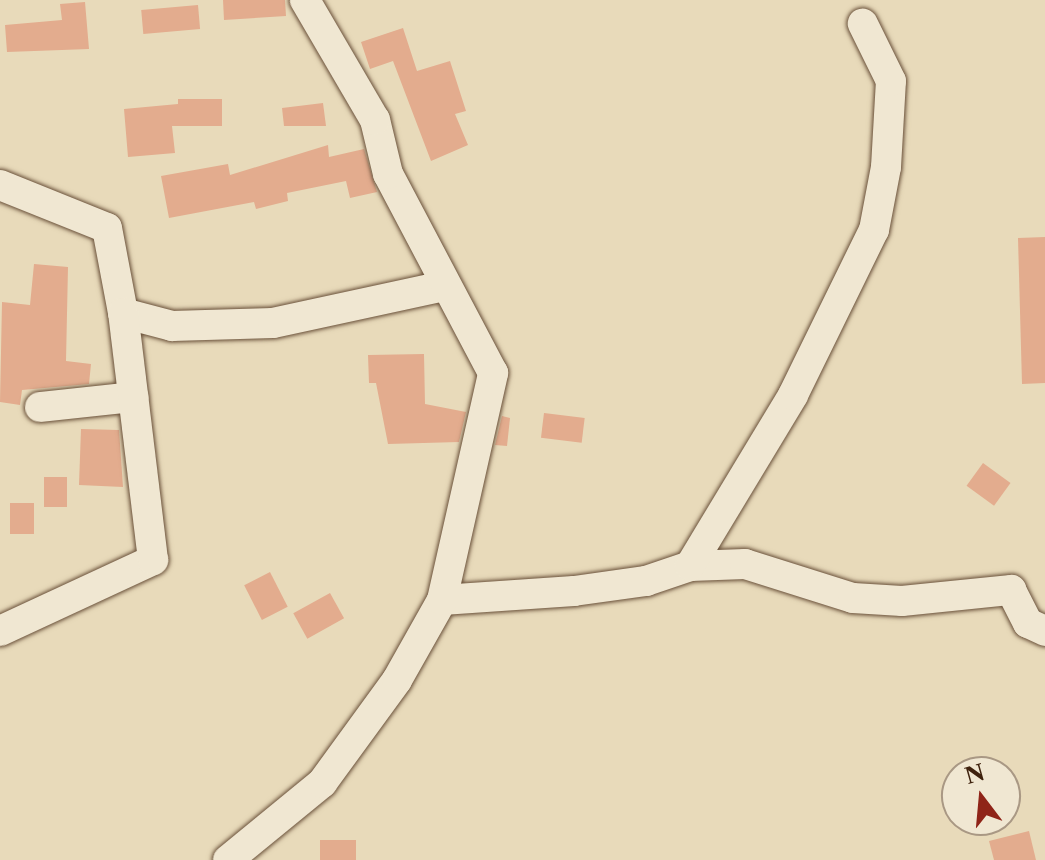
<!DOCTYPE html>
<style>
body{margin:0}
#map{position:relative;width:1045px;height:860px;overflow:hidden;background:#e8daba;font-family:"Libre Caslon Text",serif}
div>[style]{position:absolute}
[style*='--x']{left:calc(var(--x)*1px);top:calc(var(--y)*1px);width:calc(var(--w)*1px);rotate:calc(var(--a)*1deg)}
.building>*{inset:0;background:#e3ac8e;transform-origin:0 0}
.roads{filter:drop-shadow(0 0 2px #695039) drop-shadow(0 0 2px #695039)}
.minor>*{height:30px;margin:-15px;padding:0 15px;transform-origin:15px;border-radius:15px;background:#f0e7d2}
span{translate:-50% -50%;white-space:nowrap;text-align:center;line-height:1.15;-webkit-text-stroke:7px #f0e7d2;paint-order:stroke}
.north{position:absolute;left:941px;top:756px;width:80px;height:80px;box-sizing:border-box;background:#f0e7d2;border:2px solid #a99884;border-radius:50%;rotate:344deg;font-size:22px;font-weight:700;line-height:32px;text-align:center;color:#3f220e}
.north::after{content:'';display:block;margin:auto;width:28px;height:36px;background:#8f2418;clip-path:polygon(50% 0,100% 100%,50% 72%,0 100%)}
</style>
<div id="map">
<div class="building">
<div style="clip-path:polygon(223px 0,285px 0,286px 16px,224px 20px)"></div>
<div style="clip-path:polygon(85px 2px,89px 49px,7px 52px,5px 25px,62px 20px,60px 4px)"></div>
<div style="left:198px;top:5px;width:24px;height:57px;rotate:85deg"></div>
<div style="clip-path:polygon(403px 28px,417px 71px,450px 61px,466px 111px,455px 114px,468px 145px,431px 161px,393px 61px,370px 69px,361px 42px)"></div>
<div style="clip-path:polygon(178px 99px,222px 99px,222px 126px,172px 126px,175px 153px,128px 157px,124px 109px,178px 104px)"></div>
<div style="clip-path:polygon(323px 103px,326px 126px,284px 126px,282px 108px)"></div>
<div style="clip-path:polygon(328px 145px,329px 157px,364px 149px,377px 192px,350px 198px,346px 181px,287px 193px,288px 201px,256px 209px,254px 202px,169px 218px,161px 176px,228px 164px,230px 175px)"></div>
<div style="clip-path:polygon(1045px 237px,1045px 383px,1022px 384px,1018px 238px)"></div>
<div style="clip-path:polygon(34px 264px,68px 267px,66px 361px,91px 364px,89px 384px,22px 390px,20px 405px,0 402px,2px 302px,30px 305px)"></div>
<div style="clip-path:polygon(424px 354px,425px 404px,466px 412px,459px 442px,388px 444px,376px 383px,369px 383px,368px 355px)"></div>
<div style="left:544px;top:413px;width:41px;height:25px;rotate:7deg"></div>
<div style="clip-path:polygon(502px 416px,510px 418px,507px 446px,495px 445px)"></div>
<div style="clip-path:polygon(81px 429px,119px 430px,123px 487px,79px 485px)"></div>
<div style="left:983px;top:463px;width:34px;height:28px;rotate:36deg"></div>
<div style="left:44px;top:477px;width:23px;height:30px"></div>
<div style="left:10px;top:503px;width:24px;height:31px"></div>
<div style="left:270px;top:572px;width:39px;height:29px;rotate:63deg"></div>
<div style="left:330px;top:593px;width:29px;height:42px;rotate:61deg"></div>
<div style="clip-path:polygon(1029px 831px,1036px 860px,994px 860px,989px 841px)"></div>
<div style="left:320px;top:840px;width:36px;height:20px"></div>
</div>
<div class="roads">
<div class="minor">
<div style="--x:0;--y:185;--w:115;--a:21.9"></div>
<div style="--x:107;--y:228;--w:86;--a:79.3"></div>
<div style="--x:123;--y:313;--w:51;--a:14.9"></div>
<div style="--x:172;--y:326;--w:101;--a:-1.7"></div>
<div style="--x:273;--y:323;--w:175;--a:-12.2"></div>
<div style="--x:40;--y:407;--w:94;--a:-6.1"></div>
<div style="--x:690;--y:566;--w:55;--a:-2.1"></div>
<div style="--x:745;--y:564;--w:113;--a:17.5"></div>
<div style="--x:853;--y:598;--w:49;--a:3.5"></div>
<div style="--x:902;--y:601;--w:110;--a:-5.8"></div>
<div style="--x:1011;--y:590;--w:37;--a:63"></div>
<div style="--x:1028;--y:623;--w:19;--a:25"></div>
<div style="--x:442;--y:600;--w:132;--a:-3.9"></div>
<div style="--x:574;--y:591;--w:73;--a:-7.9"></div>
<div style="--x:646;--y:581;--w:46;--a:-18.8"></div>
<div style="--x:690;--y:566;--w:200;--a:-58.9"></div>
<div style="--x:793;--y:395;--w:184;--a:-63.9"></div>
<div style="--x:874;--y:230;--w:64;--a:-79.2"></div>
<div style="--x:886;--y:167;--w:86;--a:-86.7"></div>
<div style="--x:891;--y:81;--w:64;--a:-116.2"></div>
<div style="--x:0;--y:631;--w:169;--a:-24.9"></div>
<div style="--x:153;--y:560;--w:249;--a:-96.9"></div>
<div style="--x:228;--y:860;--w:122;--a:-39.3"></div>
<div style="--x:322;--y:783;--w:127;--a:-53.9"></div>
<div style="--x:397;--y:680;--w:92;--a:-60.6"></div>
<div style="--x:442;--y:600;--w:233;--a:-77.3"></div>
<div style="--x:493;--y:373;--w:225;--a:-117.8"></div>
<div style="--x:388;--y:174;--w:56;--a:-103.5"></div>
<div style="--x:375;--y:120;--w:139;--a:-120.3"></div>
</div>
</div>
<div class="north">N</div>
</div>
